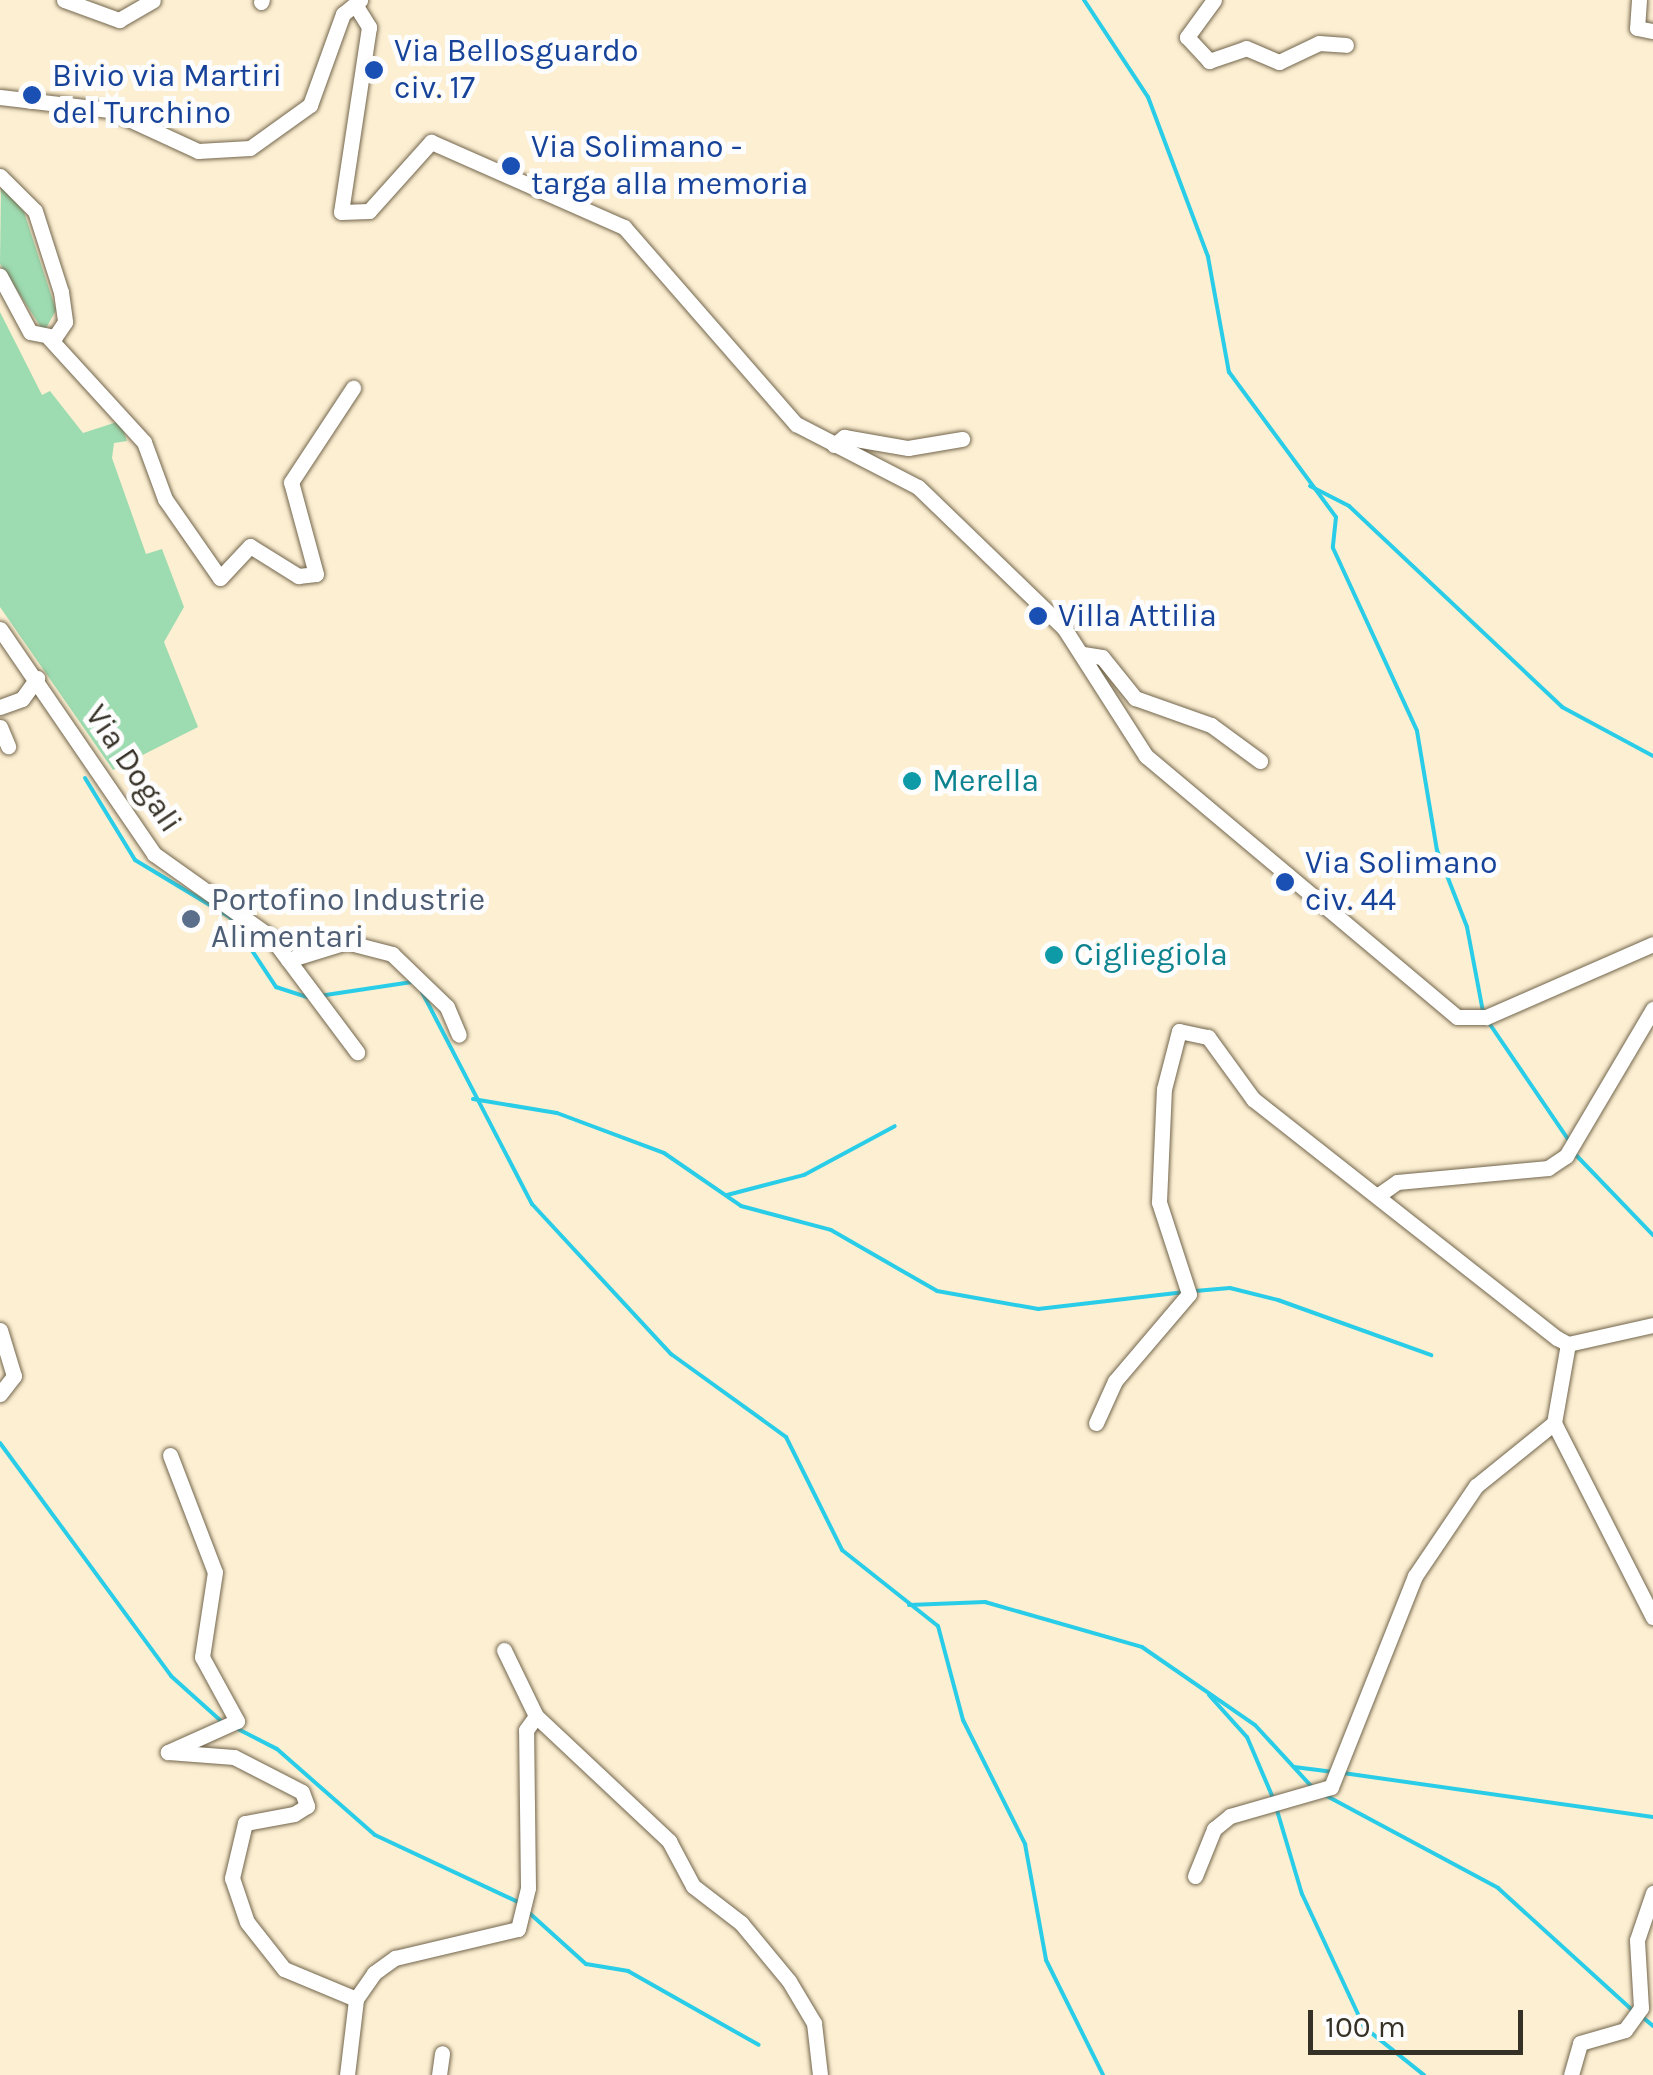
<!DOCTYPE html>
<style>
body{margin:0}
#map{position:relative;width:1653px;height:2075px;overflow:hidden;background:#fdefd2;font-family:Karla,sans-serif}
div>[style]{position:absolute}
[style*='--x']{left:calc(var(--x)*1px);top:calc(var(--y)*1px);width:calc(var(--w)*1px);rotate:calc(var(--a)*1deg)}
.green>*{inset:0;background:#9ddbb0}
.stream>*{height:4px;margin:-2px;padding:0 2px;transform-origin:2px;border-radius:2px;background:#2acde7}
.roads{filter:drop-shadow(0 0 2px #71654c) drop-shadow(0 0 2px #71654c)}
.minor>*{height:15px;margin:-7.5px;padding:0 7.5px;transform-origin:7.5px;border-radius:7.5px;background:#fff}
.dots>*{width:28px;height:28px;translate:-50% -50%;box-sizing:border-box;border:5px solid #fdfdfd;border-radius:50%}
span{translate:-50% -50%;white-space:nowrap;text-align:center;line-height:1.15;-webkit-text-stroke:10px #fdfdfd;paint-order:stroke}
.transit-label{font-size:32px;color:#164399}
.left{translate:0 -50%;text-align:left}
.street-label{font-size:32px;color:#363126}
.culture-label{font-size:32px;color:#0d838f}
.service-label{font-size:32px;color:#4e5e75}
.scale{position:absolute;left:1308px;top:2010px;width:215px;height:45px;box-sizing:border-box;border:5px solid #363126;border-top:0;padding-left:12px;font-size:30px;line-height:35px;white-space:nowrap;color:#363126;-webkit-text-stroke:8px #fdfdfd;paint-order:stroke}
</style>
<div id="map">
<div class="green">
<div style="clip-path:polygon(1px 185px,24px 212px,56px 310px,44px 332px,0 264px)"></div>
<div style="clip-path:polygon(0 312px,42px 395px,50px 391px,83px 433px,120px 421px,127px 441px,114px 443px,112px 458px,146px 554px,162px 549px,184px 607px,164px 642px,198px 727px,113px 770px,0 607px)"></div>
</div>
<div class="stream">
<div style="--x:1084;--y:0;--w:116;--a:56.6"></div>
<div style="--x:1148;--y:97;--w:171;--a:69.4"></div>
<div style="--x:1208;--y:257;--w:117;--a:79.7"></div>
<div style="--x:1229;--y:372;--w:180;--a:53.6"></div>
<div style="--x:1336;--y:517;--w:31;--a:96"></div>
<div style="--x:1333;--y:548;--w:201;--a:65.3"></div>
<div style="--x:1417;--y:731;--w:121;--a:80.5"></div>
<div style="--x:1437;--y:850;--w:83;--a:68.7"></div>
<div style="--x:1467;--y:927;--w:86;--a:79.3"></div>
<div style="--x:1310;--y:486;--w:44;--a:27.1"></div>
<div style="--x:1349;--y:506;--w:293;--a:43.3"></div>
<div style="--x:1562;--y:707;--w:103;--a:28.3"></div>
<div style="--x:85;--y:778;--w:96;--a:58.6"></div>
<div style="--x:135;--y:860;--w:111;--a:31"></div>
<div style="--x:230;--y:917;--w:84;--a:56.7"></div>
<div style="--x:276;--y:987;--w:36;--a:18"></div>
<div style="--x:422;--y:992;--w:239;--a:62.6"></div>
<div style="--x:532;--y:1204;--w:205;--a:47.2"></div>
<div style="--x:671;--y:1354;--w:142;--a:35.8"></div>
<div style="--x:786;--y:1437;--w:126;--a:63.6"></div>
<div style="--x:842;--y:1550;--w:122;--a:38.4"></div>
<div style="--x:938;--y:1626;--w:97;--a:75.1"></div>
<div style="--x:963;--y:1720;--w:139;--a:63.4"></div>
<div style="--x:1025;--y:1844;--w:118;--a:79.7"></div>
<div style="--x:1046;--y:1960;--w:128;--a:63.6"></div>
<div style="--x:319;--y:996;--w:94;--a:-8.6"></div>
<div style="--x:1487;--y:1020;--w:144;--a:55.8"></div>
<div style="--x:473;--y:1099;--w:85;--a:9.5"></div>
<div style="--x:557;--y:1113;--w:114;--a:20.5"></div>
<div style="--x:664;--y:1153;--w:93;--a:34.5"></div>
<div style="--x:741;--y:1206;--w:93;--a:14.9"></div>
<div style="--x:831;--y:1230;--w:122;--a:29.9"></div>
<div style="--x:937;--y:1291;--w:103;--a:10.1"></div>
<div style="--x:1038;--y:1309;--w:148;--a:-6.6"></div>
<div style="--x:1574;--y:1153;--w:114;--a:46.1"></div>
<div style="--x:727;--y:1195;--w:80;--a:-14.6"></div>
<div style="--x:804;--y:1175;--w:103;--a:-28.3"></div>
<div style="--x:1195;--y:1291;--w:35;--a:-5"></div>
<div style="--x:1230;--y:1288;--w:49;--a:14"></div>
<div style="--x:1278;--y:1300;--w:163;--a:19.8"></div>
<div style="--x:0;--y:1443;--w:289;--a:53.7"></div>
<div style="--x:171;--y:1676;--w:67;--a:42"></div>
<div style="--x:909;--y:1605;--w:76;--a:-2.3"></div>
<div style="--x:985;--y:1602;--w:163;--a:16"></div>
<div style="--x:1142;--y:1647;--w:137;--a:34.6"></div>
<div style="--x:1255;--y:1725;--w:83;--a:47.4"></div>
<div style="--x:1209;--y:1695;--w:57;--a:47.9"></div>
<div style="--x:1247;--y:1737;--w:66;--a:66.9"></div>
<div style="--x:234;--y:1727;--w:48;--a:27.1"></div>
<div style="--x:277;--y:1749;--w:130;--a:41.3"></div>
<div style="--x:375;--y:1835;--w:160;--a:25.1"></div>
<div style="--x:1294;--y:1767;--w:40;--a:7.1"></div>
<div style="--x:1343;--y:1773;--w:313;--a:8.1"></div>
<div style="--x:1323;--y:1794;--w:199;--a:28.2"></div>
<div style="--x:1498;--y:1888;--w:181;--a:42.3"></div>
<div style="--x:1276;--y:1807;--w:91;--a:73.4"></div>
<div style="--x:1302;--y:1894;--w:147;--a:65"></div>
<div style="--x:1364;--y:2027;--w:77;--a:38.7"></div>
<div style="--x:526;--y:1910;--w:81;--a:42"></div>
<div style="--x:586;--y:1964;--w:43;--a:9.5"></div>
<div style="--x:628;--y:1971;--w:150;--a:29.5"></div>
<div style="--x:1640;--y:2015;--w:17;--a:40"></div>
</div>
<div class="roads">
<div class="minor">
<div style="--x:64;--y:0;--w:59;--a:20"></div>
<div style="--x:119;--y:20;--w:39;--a:-30"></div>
<div style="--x:1214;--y:0;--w:46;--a:126.1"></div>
<div style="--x:1187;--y:37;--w:33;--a:47"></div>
<div style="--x:1209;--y:61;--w:39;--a:-19"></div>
<div style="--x:1246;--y:48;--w:36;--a:23"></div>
<div style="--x:1279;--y:62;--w:44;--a:-25.4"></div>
<div style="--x:1319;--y:43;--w:27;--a:4"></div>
<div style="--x:1639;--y:0;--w:28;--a:94"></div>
<div style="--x:1637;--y:28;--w:16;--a:11"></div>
<div style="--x:261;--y:2;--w:2;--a:-63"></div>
<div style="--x:356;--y:6;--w:25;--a:58"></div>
<div style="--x:369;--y:27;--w:187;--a:98.6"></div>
<div style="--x:341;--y:212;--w:28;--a:-2"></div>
<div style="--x:369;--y:211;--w:93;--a:-48.1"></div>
<div style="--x:431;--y:142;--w:211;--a:23.8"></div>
<div style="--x:624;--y:227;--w:262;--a:48.9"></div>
<div style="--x:796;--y:424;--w:137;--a:27.3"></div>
<div style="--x:918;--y:487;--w:203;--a:44"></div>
<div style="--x:1064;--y:628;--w:152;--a:57.4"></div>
<div style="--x:1146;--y:756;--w:406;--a:40"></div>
<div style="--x:1457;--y:1017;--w:29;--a:0"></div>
<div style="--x:1486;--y:1017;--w:182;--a:-23.6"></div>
<div style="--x:0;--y:97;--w:110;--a:6.8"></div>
<div style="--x:109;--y:110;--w:98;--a:24.7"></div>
<div style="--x:198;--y:151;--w:52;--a:-3.3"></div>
<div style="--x:250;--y:148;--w:74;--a:-35.6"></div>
<div style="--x:310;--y:105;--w:97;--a:-70.1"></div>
<div style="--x:343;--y:14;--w:22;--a:-39"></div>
<div style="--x:0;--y:176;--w:49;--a:45"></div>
<div style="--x:35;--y:211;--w:85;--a:72.2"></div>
<div style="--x:61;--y:292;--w:30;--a:82"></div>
<div style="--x:65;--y:322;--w:18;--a:124"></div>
<div style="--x:55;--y:337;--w:25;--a:-169"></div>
<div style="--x:30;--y:332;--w:64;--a:-118.2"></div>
<div style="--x:49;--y:338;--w:141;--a:47.6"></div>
<div style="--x:144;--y:442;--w:61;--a:69.8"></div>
<div style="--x:165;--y:499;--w:96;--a:55.2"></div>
<div style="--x:220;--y:578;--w:44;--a:-46.8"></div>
<div style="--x:250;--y:546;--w:57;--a:32"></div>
<div style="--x:298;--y:576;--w:18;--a:-6"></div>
<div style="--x:316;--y:574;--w:95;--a:-105.2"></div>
<div style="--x:291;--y:482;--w:113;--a:-56.6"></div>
<div style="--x:834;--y:445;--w:13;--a:-39"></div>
<div style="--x:844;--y:437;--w:65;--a:9.8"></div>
<div style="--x:908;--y:448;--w:55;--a:-9.5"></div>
<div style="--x:0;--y:629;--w:273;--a:55.6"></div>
<div style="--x:154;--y:854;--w:143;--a:35.4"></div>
<div style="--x:271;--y:937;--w:144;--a:53.2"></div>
<div style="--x:1083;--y:654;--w:19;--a:9"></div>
<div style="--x:1102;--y:657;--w:53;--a:51.2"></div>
<div style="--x:1135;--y:698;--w:81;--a:19.6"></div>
<div style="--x:1211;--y:725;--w:61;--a:36.3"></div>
<div style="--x:0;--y:707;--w:23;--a:-20"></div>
<div style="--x:22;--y:699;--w:26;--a:-54"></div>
<div style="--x:0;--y:727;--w:21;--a:67"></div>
<div style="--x:288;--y:960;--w:61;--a:-17.2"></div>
<div style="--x:346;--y:942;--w:48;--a:14.6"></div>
<div style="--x:392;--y:954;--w:76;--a:43.9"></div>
<div style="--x:447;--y:1007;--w:30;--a:67"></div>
<div style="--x:1380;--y:1194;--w:21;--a:-35"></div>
<div style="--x:1397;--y:1182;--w:152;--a:-5.3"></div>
<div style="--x:1548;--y:1168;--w:22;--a:-34"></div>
<div style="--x:1566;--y:1156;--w:171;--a:-59.4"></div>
<div style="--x:0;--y:1330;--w:48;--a:73.1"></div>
<div style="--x:14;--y:1376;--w:23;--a:128"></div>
<div style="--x:1096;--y:1423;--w:46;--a:-65.7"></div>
<div style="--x:1115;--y:1381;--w:114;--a:-49.6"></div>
<div style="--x:1189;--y:1294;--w:97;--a:-108.1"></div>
<div style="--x:1159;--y:1202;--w:113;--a:-87.5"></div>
<div style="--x:1164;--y:1089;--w:60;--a:-75.5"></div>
<div style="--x:1179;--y:1031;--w:30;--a:12"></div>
<div style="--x:1208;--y:1037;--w:77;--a:54"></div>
<div style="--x:1253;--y:1099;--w:387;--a:38.2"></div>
<div style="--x:1557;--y:1338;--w:13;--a:29"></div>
<div style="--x:1568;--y:1344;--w:87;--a:-12.6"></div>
<div style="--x:1554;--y:1423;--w:218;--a:63"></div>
<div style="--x:170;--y:1455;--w:125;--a:69"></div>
<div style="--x:215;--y:1572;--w:86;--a:98.7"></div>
<div style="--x:202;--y:1657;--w:73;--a:61.3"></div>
<div style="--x:237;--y:1721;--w:76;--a:155.8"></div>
<div style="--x:168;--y:1752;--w:66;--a:4.3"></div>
<div style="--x:234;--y:1757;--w:76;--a:27.2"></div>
<div style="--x:302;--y:1792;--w:15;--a:70"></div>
<div style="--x:307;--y:1806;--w:15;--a:148"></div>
<div style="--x:294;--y:1814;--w:50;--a:169.6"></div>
<div style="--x:245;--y:1823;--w:57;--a:103.3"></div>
<div style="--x:232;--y:1878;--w:46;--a:71.2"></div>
<div style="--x:247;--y:1922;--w:60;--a:51.8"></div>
<div style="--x:284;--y:1969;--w:78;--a:22.6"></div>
<div style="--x:504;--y:1650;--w:73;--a:64.1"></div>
<div style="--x:536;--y:1716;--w:183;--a:43.2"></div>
<div style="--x:669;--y:1841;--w:51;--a:61.9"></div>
<div style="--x:693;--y:1886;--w:61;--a:37.6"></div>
<div style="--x:741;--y:1923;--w:75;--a:50.4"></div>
<div style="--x:789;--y:1981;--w:49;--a:59.2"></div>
<div style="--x:814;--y:2023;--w:52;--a:83.4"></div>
<div style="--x:1195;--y:1876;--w:51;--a:-68"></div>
<div style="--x:1214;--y:1829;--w:21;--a:-39"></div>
<div style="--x:1230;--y:1816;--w:105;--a:-16"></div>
<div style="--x:1331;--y:1787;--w:227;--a:-68.3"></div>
<div style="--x:1415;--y:1576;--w:109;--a:-55.9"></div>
<div style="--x:1476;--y:1486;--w:100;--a:-38.9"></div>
<div style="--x:1554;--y:1423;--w:80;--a:-80"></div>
<div style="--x:347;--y:2075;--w:77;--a:-83.2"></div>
<div style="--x:356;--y:1999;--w:32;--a:-55"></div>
<div style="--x:374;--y:1973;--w:26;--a:-36"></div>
<div style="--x:395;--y:1958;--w:126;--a:-13.3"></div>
<div style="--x:518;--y:1929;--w:42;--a:-76.3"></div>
<div style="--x:528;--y:1888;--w:158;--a:-90.7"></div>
<div style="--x:526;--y:1730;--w:17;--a:-54"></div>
<div style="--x:439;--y:2075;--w:22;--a:-82"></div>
<div style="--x:1571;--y:2075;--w:33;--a:-74"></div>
<div style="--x:1580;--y:2043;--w:47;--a:-16.1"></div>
<div style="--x:1625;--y:2030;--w:27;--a:-54"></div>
<div style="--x:1641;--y:2008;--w:68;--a:-93.4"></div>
<div style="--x:1637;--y:1940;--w:50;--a:-71.2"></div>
</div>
</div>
<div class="dots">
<div style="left:374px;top:70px;background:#1a4fb4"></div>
<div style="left:32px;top:95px;background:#1a4fb4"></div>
<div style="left:511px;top:166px;background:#1a4fb4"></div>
<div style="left:1038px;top:616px;background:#1a4fb4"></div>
<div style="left:912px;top:781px;background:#0f9aa8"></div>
<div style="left:1285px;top:882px;background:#1a4fb4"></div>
<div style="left:191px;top:919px;background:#5c6f8a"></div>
<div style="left:1054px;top:955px;background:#0f9aa8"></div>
</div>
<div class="transit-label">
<span class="left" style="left:394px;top:70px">Via Bellosguardo<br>civ. 17</span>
<span class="left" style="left:52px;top:95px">Bivio via Martiri<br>del Turchino</span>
<span class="left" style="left:531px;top:166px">Via Solimano -<br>targa alla memoria</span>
<span class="left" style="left:1058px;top:616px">Villa Attilia</span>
<span class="left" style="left:1305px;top:882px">Via Solimano<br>civ. 44</span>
</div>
<div class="street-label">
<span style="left:133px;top:769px;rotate:56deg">Via Dogali</span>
</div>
<div class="culture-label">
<span class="left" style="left:932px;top:781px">Merella</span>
<span class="left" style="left:1074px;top:955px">Cigliegiola</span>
</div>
<div class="service-label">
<span class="left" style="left:211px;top:919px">Portofino Industrie<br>Alimentari</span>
</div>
<div class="scale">100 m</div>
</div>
